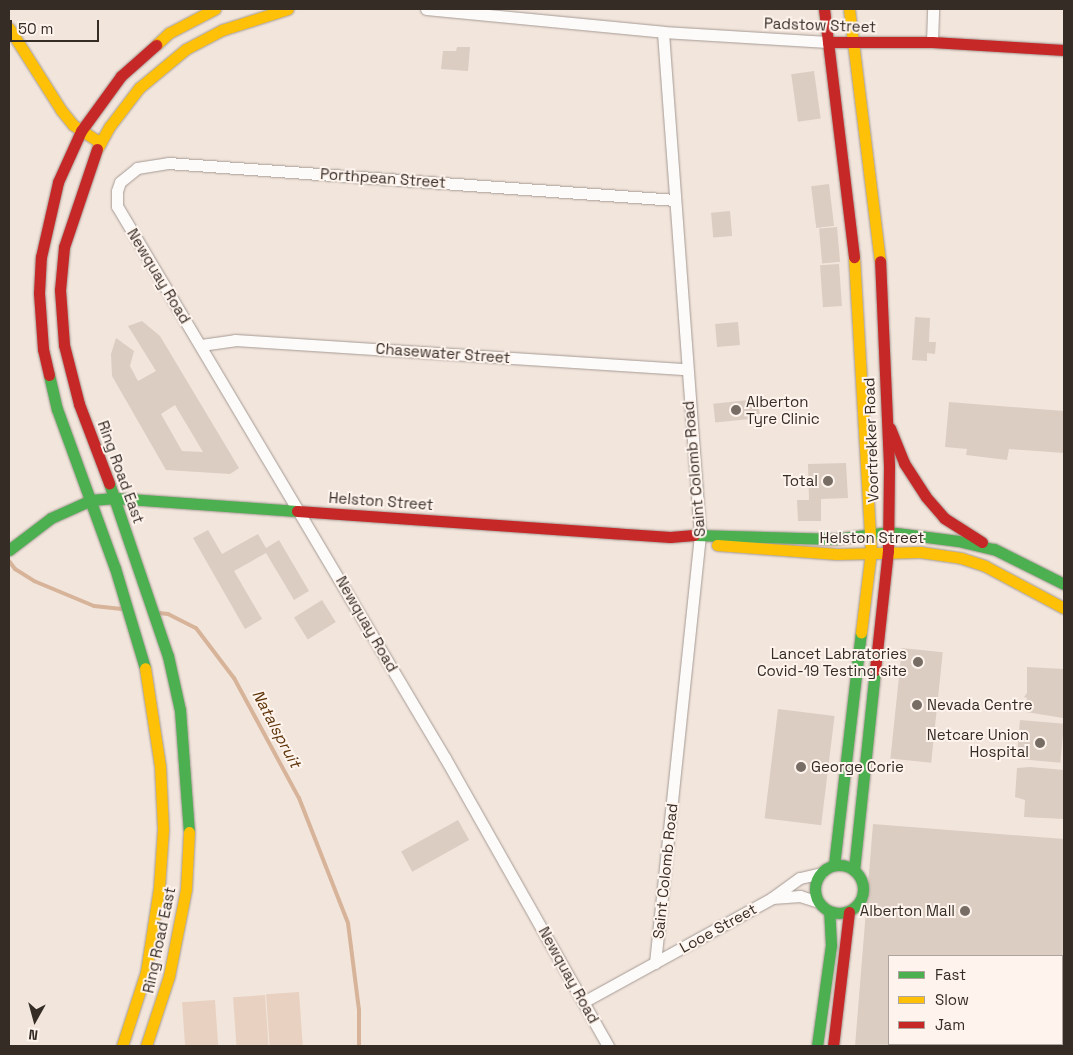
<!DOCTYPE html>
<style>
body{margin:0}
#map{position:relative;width:1073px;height:1055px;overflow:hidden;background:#f2e5dc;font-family:"Space Grotesk",sans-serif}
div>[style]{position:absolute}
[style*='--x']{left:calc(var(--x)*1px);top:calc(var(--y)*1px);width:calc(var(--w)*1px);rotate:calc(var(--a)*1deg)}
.green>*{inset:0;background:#e8d1c0;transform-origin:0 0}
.stream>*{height:4px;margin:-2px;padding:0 2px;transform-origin:2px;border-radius:2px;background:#d7b499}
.building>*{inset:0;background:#dccdc2;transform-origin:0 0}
.roads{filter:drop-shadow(0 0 1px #a59b94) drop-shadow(0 0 1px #a59b94)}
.street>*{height:11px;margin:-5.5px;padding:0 5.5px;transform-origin:5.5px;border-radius:5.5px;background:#fdfbfa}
.fast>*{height:11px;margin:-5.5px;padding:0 5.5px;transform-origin:5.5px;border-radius:5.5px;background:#4caf50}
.fast>.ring{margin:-5.5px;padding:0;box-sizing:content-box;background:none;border:11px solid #4caf50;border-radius:50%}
.slow>*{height:11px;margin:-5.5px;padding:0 5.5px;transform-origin:5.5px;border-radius:5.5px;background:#ffc107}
.jam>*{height:11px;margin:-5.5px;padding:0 5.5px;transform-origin:5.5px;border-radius:5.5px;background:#c62828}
.dots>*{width:14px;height:14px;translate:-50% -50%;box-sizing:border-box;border:2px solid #fef4ed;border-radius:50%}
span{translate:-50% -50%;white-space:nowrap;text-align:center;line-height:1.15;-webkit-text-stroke:4px #fef4ed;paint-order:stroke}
.street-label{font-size:15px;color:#352c25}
.poi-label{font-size:15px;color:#352c25}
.left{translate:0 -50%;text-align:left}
.right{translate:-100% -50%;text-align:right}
.water-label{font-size:16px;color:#5e3308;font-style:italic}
.frame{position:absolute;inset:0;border:10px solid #352c25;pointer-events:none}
.legend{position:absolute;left:888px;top:955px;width:175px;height:90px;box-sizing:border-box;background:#fef4ed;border:1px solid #aea49d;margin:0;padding:6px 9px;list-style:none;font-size:15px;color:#352c25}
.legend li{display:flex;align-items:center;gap:10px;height:25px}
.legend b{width:25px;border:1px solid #aea49d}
.north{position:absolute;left:10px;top:995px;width:50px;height:50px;-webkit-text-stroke:4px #fef4ed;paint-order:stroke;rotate:187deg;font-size:14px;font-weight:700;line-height:20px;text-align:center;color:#352c25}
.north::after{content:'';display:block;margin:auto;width:18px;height:22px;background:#352c25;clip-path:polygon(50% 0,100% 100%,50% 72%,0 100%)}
.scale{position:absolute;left:10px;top:20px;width:89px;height:22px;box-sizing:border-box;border:2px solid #352c25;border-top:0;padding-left:6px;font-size:15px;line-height:18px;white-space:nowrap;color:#352c25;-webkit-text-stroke:4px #fef4ed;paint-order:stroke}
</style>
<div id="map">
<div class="green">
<div style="left:299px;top:992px;width:54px;height:33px;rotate:86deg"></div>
<div style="left:265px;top:995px;width:51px;height:32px;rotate:86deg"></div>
<div style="left:215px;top:1000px;width:46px;height:33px;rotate:86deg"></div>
</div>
<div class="stream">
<div style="--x:9;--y:561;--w:10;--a:53"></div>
<div style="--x:15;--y:569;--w:22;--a:32"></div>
<div style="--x:34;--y:581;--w:65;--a:22.6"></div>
<div style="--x:94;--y:606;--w:28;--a:6"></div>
<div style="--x:159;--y:613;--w:9;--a:6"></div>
<div style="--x:168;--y:614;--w:31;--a:27"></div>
<div style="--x:196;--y:628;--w:63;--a:52.8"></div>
<div style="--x:234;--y:678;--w:136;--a:61.6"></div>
<div style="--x:299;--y:798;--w:134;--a:68.6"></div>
<div style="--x:348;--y:923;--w:88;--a:82.8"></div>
<div style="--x:359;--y:1010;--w:36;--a:90"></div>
</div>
<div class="building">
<div style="clip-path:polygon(457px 47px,470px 47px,468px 71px,441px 69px,443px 51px,456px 51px)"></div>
<div style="left:814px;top:71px;width:48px;height:23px;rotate:82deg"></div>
<div style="left:829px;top:184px;width:42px;height:18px;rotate:83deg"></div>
<div style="left:730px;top:211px;width:25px;height:19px;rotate:85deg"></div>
<div style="left:837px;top:227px;width:35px;height:18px;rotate:85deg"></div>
<div style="left:839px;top:264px;width:42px;height:19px;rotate:86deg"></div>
<div style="clip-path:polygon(915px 317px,930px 318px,929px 342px,936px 342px,935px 354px,927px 353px,927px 361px,912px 360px)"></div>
<div style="clip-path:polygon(evenodd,142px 321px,160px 336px,239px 468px,230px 474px,166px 470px,112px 376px,111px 354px,116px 338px,134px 351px,130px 366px,138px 381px,156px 371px,128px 326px,142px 321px,175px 405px,203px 452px,182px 451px,161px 414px,175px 405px)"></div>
<div style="left:738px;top:322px;width:23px;height:23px;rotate:85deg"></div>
<div style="left:758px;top:399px;width:19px;height:45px;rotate:84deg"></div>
<div style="clip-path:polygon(949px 402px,1064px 411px,1064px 453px,1009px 449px,1007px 460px,966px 455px,967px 449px,945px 447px)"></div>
<div style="clip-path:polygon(846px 463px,848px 498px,821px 499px,821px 521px,798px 521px,797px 500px,809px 500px,808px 464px)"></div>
<div style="clip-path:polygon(208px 530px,222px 554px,258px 534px,266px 548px,279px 540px,309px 591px,294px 600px,266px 553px,234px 571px,262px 619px,245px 629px,193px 538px)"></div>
<div style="left:322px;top:600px;width:26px;height:33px;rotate:58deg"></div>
<div style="left:902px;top:648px;width:41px;height:111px;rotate:6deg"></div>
<div style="clip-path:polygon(1027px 667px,1064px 669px,1063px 718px,1026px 712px,1027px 698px,1024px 697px,1027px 693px)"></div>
<div style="left:778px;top:709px;width:57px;height:110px;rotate:7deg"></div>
<div style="left:1020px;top:720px;width:44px;height:39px;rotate:5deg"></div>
<div style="clip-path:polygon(1030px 767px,1064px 770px,1064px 819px,1024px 817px,1025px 800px,1015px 797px,1017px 768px)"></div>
<div style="left:458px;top:820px;width:23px;height:65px;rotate:61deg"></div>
<div style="clip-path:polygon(873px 824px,1064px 839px,1063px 1036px,1062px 956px,889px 956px,889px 1044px,1063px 1044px,1062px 1046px,855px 1046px)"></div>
</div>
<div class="roads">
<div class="street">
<div style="--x:426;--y:9;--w:238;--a:5.5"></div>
<div style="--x:663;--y:32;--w:165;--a:3.5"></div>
<div style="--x:932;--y:42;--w:33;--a:-88"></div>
<div style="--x:201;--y:345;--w:34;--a:-8"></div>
<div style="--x:235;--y:340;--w:452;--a:3.7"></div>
<div style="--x:772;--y:898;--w:28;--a:-4"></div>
<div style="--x:800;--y:896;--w:19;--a:18"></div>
<div style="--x:655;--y:963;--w:431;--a:-84"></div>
<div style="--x:700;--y:534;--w:503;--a:-94.22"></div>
<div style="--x:585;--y:1001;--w:213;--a:-28.8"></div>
<div style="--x:772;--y:898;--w:34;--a:-36"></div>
<div style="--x:800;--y:878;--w:22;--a:-13"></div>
<div style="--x:608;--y:1046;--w:331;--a:-119.5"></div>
<div style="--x:445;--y:758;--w:642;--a:-120.72"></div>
<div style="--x:117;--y:206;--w:15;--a:-90"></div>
<div style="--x:117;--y:191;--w:9;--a:-72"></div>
<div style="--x:120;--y:182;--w:22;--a:-39"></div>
<div style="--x:137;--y:168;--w:31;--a:-9"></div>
<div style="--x:168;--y:163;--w:508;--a:4.17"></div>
</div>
<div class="fast">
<div style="--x:49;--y:375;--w:35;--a:77"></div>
<div style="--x:57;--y:409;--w:169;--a:70"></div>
<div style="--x:115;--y:568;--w:104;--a:73.3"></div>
<div style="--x:109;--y:483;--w:183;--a:71.2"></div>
<div style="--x:168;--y:656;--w:55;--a:77.5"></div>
<div style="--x:180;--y:710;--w:122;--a:85.8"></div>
<div style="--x:694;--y:535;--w:141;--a:1.6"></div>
<div style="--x:835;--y:539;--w:53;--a:-7.5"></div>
<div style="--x:888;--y:532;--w:71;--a:7.3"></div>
<div style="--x:958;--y:541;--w:37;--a:13"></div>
<div style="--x:994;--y:549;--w:78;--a:26.6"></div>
<div style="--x:9;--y:550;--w:53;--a:-37.3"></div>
<div style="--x:51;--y:518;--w:44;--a:-24.2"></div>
<div style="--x:91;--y:500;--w:24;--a:-5"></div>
<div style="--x:115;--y:498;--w:182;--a:4.1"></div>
<div class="ring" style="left:815px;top:865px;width:37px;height:37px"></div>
<div style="--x:834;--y:865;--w:235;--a:-83.4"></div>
<div style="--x:854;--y:870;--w:201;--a:-84"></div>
<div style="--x:817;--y:1046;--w:102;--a:-82.1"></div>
<div style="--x:831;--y:945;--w:33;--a:-93"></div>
</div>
<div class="slow">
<div style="--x:849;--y:9;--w:254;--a:83"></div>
<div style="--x:9;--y:28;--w:97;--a:57.6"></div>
<div style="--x:61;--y:110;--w:19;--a:51"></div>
<div style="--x:73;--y:125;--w:33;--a:33"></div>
<div style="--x:156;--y:45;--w:18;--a:-43"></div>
<div style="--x:169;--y:33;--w:52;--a:-27.6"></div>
<div style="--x:97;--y:149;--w:26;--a:-61"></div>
<div style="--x:110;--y:126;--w:48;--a:-52.7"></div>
<div style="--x:139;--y:88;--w:61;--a:-39.7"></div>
<div style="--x:186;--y:49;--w:41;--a:-27.8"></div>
<div style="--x:222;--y:30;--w:69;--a:-17.7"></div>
<div style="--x:854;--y:257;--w:294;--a:86.7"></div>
<div style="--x:871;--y:551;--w:82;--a:97"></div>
<div style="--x:717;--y:545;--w:120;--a:4.3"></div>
<div style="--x:837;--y:554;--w:83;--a:-1.4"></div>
<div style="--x:920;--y:552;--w:41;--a:8.3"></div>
<div style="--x:961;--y:558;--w:25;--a:18"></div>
<div style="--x:985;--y:566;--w:89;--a:28"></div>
<div style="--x:122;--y:1046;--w:78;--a:-72"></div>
<div style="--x:146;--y:972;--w:85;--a:-81.2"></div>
<div style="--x:159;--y:888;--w:59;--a:-86.1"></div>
<div style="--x:163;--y:829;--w:63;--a:-92.7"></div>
<div style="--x:160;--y:766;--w:99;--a:-98.7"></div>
<div style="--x:146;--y:1046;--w:74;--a:-71.8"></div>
<div style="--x:169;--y:976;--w:89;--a:-78.9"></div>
<div style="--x:186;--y:889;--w:57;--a:-87"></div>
</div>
<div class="jam">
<div style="--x:824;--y:9;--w:250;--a:83.1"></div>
<div style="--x:828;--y:42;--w:104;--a:0"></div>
<div style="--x:932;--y:42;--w:132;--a:3.5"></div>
<div style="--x:97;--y:149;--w:103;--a:108.6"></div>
<div style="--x:64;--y:247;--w:43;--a:95.3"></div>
<div style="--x:60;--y:290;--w:55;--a:85.8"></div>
<div style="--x:64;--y:345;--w:61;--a:75.7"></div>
<div style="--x:79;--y:404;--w:85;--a:69.2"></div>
<div style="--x:49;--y:375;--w:27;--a:-103"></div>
<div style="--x:43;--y:349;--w:56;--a:-94.1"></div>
<div style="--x:39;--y:293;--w:36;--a:-87"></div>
<div style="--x:41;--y:257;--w:77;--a:-77.2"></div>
<div style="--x:58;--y:182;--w:56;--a:-65.7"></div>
<div style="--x:81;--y:131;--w:68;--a:-54"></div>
<div style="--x:121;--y:76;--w:47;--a:-41.5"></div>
<div style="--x:890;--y:428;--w:38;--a:68"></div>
<div style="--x:904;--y:463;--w:40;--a:57.1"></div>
<div style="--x:926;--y:497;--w:28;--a:49"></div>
<div style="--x:944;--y:518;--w:45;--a:32.3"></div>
<div style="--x:297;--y:511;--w:374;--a:4"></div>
<div style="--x:670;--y:537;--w:24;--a:-5"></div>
<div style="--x:875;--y:670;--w:120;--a:-83.8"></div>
<div style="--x:888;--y:551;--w:86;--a:-89.3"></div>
<div style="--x:889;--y:465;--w:204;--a:-92.5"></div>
<div style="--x:833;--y:1046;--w:135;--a:-83.2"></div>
</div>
</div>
<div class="dots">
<div style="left:736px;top:410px;background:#776d65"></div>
<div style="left:828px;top:481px;background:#776d65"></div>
<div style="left:918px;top:662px;background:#776d65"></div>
<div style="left:917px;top:705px;background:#776d65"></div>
<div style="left:1040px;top:743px;background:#776d65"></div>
<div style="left:801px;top:767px;background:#776d65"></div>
<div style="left:965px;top:911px;background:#776d65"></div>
</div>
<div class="street-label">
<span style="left:820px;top:25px;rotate:2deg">Padstow Street</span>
<span style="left:383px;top:178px;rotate:4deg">Porthpean Street</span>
<span style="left:159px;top:276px;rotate:59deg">Newquay Road</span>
<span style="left:443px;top:353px;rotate:4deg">Chasewater Street</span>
<span style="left:871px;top:440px;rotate:-92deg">Voortrekker Road</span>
<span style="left:694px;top:469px;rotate:-95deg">Saint Colomb Road</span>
<span style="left:121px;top:472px;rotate:70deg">Ring Road East</span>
<span style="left:381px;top:501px;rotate:4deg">Helston Street</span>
<span style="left:872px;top:538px">Helston Street</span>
<span style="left:367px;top:624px;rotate:60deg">Newquay Road</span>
<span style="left:665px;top:871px;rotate:-84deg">Saint Colomb Road</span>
<span style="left:718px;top:928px;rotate:-29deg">Looe Street</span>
<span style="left:159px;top:940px;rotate:-78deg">Ring Road East</span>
<span style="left:569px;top:975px;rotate:61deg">Newquay Road</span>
</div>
<div class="poi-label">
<span class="left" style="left:746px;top:410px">Alberton<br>Tyre Clinic</span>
<span class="right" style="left:818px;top:481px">Total</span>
<span class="right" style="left:907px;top:662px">Lancet Labratories<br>Covid-19 Testing site</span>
<span class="left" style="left:927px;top:705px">Nevada Centre</span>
<span class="right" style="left:1029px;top:743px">Netcare Union<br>Hospital</span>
<span class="left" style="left:811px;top:767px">George Corie</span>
<span class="right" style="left:955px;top:911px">Alberton Mall</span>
</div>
<div class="water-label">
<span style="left:276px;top:729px;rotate:62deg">Natalspruit</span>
</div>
<div class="frame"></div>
<ul class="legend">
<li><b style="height:6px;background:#4caf50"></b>Fast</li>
<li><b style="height:6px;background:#ffc107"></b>Slow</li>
<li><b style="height:6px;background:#c62828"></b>Jam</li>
</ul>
<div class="north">N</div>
<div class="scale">50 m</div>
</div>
